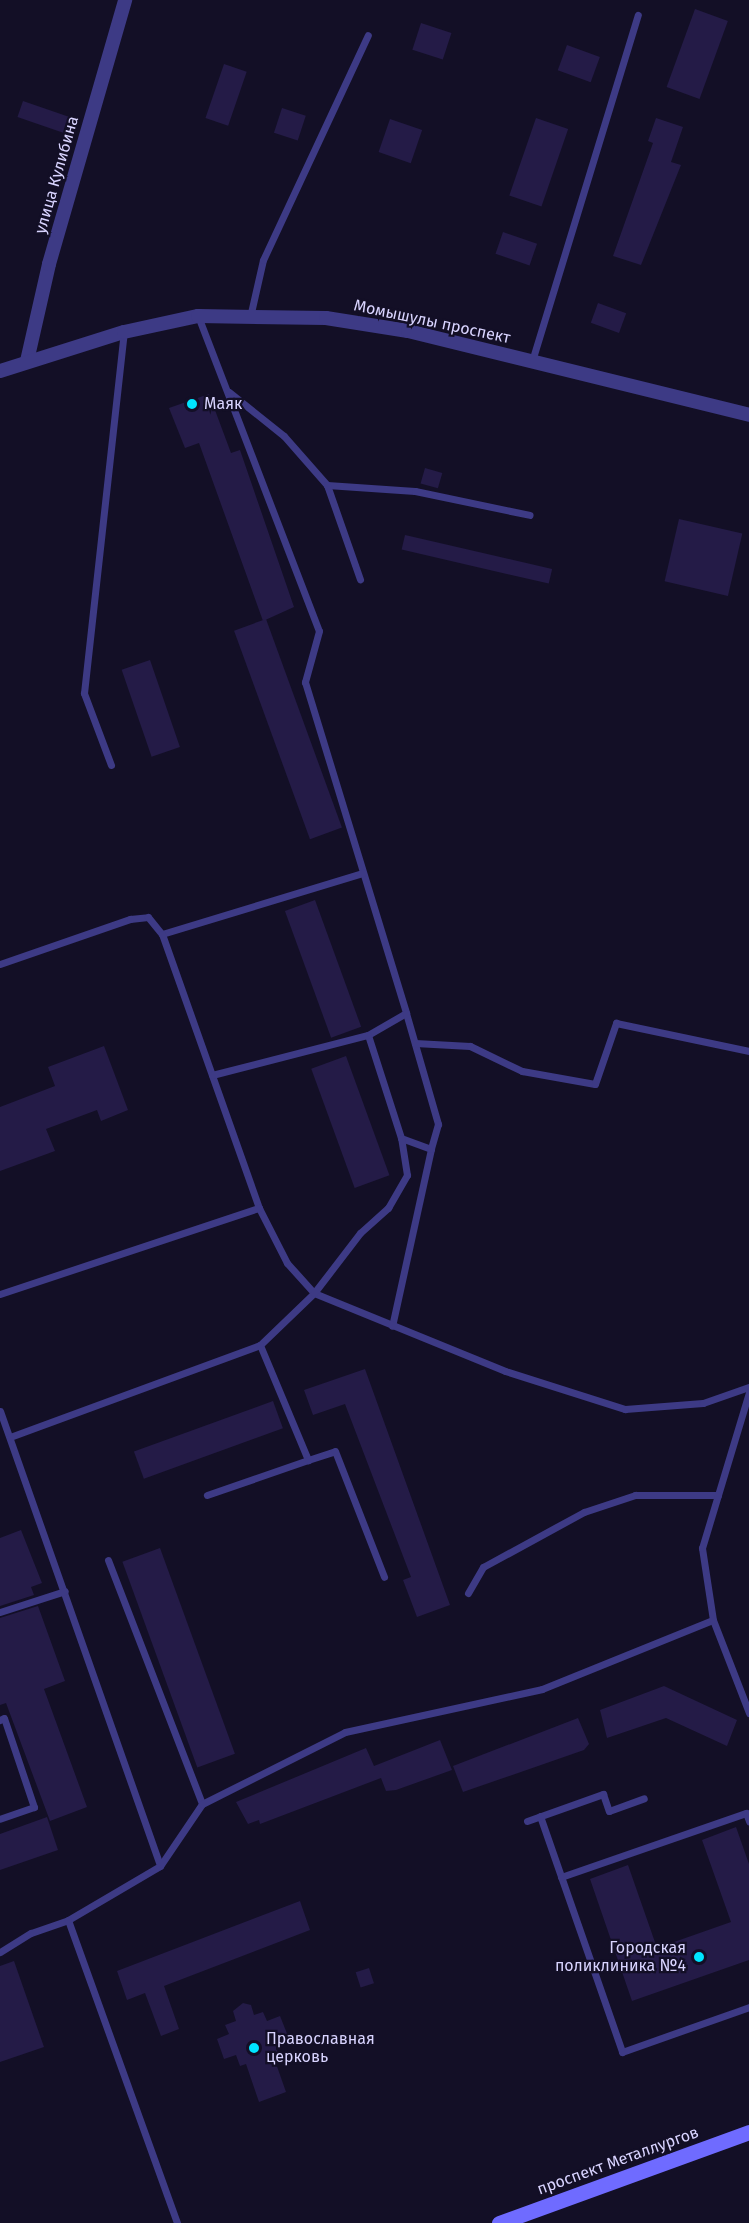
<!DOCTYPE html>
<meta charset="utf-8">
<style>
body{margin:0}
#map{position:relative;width:749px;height:2223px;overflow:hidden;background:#130f26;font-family:"Fira Sans",sans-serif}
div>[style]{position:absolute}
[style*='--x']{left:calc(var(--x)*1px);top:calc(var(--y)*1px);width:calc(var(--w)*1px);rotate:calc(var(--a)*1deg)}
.building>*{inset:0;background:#241b47;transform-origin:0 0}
.service>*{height:7px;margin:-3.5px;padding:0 3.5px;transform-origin:3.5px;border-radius:3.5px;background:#3d3a85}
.minor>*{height:14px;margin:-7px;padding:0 7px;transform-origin:7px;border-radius:7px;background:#3d3a85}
.secondary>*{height:15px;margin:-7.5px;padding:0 7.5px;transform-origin:7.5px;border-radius:7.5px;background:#6f6bff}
.dots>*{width:16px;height:16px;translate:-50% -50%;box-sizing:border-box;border:3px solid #130f26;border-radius:50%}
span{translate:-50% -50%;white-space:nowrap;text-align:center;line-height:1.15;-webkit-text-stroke:4.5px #130f26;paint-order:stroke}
.street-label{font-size:16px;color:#d9d4ff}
.poi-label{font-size:16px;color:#d9d4ff}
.left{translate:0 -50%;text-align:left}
.right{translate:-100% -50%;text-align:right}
</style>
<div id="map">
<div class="building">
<div style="left:695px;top:9px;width:35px;height:83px;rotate:20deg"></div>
<div style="left:421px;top:23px;width:32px;height:28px;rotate:18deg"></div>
<div style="left:567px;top:45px;width:35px;height:27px;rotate:20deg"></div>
<div style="left:224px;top:64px;width:24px;height:57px;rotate:19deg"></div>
<div style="left:23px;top:101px;width:56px;height:17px;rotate:19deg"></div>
<div style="left:282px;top:108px;width:25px;height:26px;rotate:18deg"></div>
<div style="left:536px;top:118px;width:34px;height:82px;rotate:19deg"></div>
<div style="clip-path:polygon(656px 118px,683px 127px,671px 162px,681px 165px,641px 265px,613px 256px,653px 143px,648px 141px)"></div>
<div style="left:390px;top:119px;width:34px;height:35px;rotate:19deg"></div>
<div style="left:503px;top:232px;width:36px;height:23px;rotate:19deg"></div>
<div style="left:598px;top:303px;width:30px;height:21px;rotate:20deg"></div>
<div style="clip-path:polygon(209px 394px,231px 453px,240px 450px,294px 607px,263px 621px,199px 443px,185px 448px,169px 408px)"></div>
<div style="left:425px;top:468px;width:18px;height:16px;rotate:16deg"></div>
<div style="left:679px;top:519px;width:65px;height:64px;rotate:13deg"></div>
<div style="left:405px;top:535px;width:151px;height:15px;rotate:13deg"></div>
<div style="left:266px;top:619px;width:222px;height:34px;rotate:70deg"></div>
<div style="left:150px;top:660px;width:92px;height:30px;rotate:71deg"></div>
<div style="left:315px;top:900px;width:135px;height:32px;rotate:70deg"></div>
<div style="clip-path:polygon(104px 1046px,128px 1110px,101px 1121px,97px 1110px,46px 1129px,55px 1151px,0 1171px,0 1107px,55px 1086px,48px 1067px)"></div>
<div style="left:346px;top:1056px;width:127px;height:37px;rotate:70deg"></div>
<div style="clip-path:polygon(365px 1369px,450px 1605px,417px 1617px,403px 1580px,411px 1577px,345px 1404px,313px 1415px,304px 1390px)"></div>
<div style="left:273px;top:1401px;width:29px;height:148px;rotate:70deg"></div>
<div style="clip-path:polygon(21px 1530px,42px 1583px,31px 1587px,34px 1595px,0 1606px,0 1538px)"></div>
<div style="left:160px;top:1548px;width:219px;height:40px;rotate:70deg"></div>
<div style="clip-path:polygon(38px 1606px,65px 1681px,44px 1689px,87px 1807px,50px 1821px,6px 1703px,0 1705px,0 1618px)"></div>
<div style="clip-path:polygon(664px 1686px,737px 1720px,727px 1746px,666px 1718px,607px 1738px,600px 1710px)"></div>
<div style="clip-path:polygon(578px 1718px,589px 1744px,584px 1750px,463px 1792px,453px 1766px)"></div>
<div style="clip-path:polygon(440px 1740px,452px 1770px,396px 1790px,386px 1791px,381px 1778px,260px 1824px,259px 1820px,248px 1824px,236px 1802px,366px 1748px,374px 1766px)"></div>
<div style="clip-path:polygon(47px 1817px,58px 1850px,0 1870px,0 1834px)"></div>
<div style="clip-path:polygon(736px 1827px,749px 1864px,749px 1960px,632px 2001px,590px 1879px,628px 1865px,657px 1948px,731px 1922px,702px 1840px)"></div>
<div style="clip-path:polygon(300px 1901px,310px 1930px,164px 1986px,179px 2029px,161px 2036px,145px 1993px,127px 2000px,117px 1971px)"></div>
<div style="clip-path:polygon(14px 1961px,44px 2047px,0 2062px,0 1966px)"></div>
<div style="left:369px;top:1968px;width:16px;height:14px;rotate:72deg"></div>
<div style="clip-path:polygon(243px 2003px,251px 2005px,254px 2015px,263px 2012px,267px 2021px,280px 2016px,288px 2036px,274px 2041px,278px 2053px,273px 2055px,286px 2092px,259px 2102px,246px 2064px,240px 2066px,236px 2055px,224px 2059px,217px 2039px,229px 2034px,225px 2025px,236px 2021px,233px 2011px)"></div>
</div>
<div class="service">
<div style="--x:198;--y:316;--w:337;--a:69"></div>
<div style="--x:319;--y:631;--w:53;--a:105.4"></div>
<div style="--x:305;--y:682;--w:346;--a:73"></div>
<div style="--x:406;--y:1013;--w:44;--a:149.9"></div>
<div style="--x:368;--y:1035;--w:108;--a:72.2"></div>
<div style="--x:401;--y:1138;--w:32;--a:20"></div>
<div style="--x:431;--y:1149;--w:181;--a:102.4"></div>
<div style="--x:250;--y:317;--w:58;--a:-77.2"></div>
<div style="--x:263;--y:260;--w:248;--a:-65"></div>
<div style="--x:532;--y:361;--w:362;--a:-73"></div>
<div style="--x:229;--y:392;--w:70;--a:38.7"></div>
<div style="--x:284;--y:436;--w:65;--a:48.7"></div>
<div style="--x:327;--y:485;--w:88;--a:3.9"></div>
<div style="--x:415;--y:491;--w:117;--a:11.8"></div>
<div style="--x:327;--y:485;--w:100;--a:70.7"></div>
<div style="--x:111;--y:765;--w:77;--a:-110.6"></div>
<div style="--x:84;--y:693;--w:363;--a:-83.7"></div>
<div style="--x:162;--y:934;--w:210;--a:-16.9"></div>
<div style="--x:0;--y:964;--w:138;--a:-19.1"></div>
<div style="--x:130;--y:919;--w:18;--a:-6"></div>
<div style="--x:148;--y:917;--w:22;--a:51"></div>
<div style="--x:162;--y:934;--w:291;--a:70.5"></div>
<div style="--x:259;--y:1208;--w:62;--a:63"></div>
<div style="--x:287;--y:1263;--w:40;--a:48"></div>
<div style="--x:314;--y:1293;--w:206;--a:22.2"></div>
<div style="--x:505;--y:1371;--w:126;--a:17.6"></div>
<div style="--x:625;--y:1409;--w:78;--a:-4.4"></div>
<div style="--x:703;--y:1403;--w:49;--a:-19.2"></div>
<div style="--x:406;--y:1013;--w:116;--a:73.9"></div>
<div style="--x:438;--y:1124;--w:26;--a:106"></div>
<div style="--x:415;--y:1043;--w:55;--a:3.1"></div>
<div style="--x:470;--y:1046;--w:58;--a:25.7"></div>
<div style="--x:522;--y:1071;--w:74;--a:10.1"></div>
<div style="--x:595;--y:1084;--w:65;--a:-71"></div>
<div style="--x:616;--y:1023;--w:136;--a:11.9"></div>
<div style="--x:212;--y:1075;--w:161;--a:-14.4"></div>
<div style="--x:0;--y:1294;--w:273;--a:-18.4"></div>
<div style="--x:260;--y:1345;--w:75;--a:-43.9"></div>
<div style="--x:314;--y:1293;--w:76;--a:-52.5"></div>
<div style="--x:360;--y:1233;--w:38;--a:-42"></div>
<div style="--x:388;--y:1208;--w:38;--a:-60"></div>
<div style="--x:407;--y:1175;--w:37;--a:-99"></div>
<div style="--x:0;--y:1411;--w:482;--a:70.6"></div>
<div style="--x:160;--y:1866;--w:107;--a:149.6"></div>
<div style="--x:10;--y:1437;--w:266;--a:-20.2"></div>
<div style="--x:260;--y:1345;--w:125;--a:67.3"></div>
<div style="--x:308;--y:1460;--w:107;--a:160.9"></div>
<div style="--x:308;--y:1460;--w:28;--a:-18"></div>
<div style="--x:335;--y:1451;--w:135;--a:68.7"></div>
<div style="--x:108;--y:1560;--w:261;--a:68.9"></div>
<div style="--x:202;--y:1804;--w:75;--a:124.1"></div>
<div style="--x:468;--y:1593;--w:30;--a:-60"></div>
<div style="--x:483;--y:1567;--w:115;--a:-28.6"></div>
<div style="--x:584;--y:1512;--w:54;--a:-18.4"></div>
<div style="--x:635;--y:1495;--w:83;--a:0"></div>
<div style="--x:0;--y:1612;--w:68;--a:-17.9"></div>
<div style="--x:713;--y:1620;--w:100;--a:68.8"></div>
<div style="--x:0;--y:1720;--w:4;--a:-27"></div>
<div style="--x:4;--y:1718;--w:94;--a:71.4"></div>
<div style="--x:34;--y:1807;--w:36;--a:161"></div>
<div style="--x:202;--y:1804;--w:160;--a:-26.7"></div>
<div style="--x:345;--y:1732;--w:202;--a:-12.3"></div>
<div style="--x:542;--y:1689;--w:184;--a:-22"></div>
<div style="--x:713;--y:1620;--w:73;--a:-98.7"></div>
<div style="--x:702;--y:1548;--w:163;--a:-73.2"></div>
<div style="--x:540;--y:1816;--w:250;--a:70.8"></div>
<div style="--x:622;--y:2052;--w:135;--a:-19.5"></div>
<div style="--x:527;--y:1821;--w:81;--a:-19.6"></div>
<div style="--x:603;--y:1794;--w:18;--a:71"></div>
<div style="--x:609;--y:1811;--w:37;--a:-20"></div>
<div style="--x:561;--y:1877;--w:196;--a:-19.1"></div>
<div style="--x:746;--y:1813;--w:9;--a:69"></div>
<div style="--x:0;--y:1952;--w:36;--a:-32"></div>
<div style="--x:31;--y:1933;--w:39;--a:-19"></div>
<div style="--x:68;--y:1920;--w:322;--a:70.2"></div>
</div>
<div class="minor">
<div style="--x:27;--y:361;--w:99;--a:-77.2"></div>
<div style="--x:49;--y:264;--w:275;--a:-73.9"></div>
<div style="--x:0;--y:371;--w:130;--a:-17.5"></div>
<div style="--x:124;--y:332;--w:76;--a:-12.2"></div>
<div style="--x:198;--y:316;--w:128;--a:0.9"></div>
<div style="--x:326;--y:318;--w:83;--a:9"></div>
<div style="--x:408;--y:331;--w:351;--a:13.8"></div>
</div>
<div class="secondary">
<div style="--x:499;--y:2223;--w:266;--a:-20"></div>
</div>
<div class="dots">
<div style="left:192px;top:404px;background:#00e5ff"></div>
<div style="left:699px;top:1957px;background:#00e5ff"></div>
<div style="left:254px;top:2048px;background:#00e5ff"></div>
</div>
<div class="street-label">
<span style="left:57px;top:175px;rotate:-74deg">улица Кулибина</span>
<span style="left:432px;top:322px;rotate:12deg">Момышулы проспект</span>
<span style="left:618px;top:2161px;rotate:-20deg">проспект Металлургов</span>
</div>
<div class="poi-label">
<span class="left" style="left:204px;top:404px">Маяк</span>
<span class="right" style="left:686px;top:1957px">Городская<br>поликлиника №4</span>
<span class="left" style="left:266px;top:2048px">Православная<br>церковь</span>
</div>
</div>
